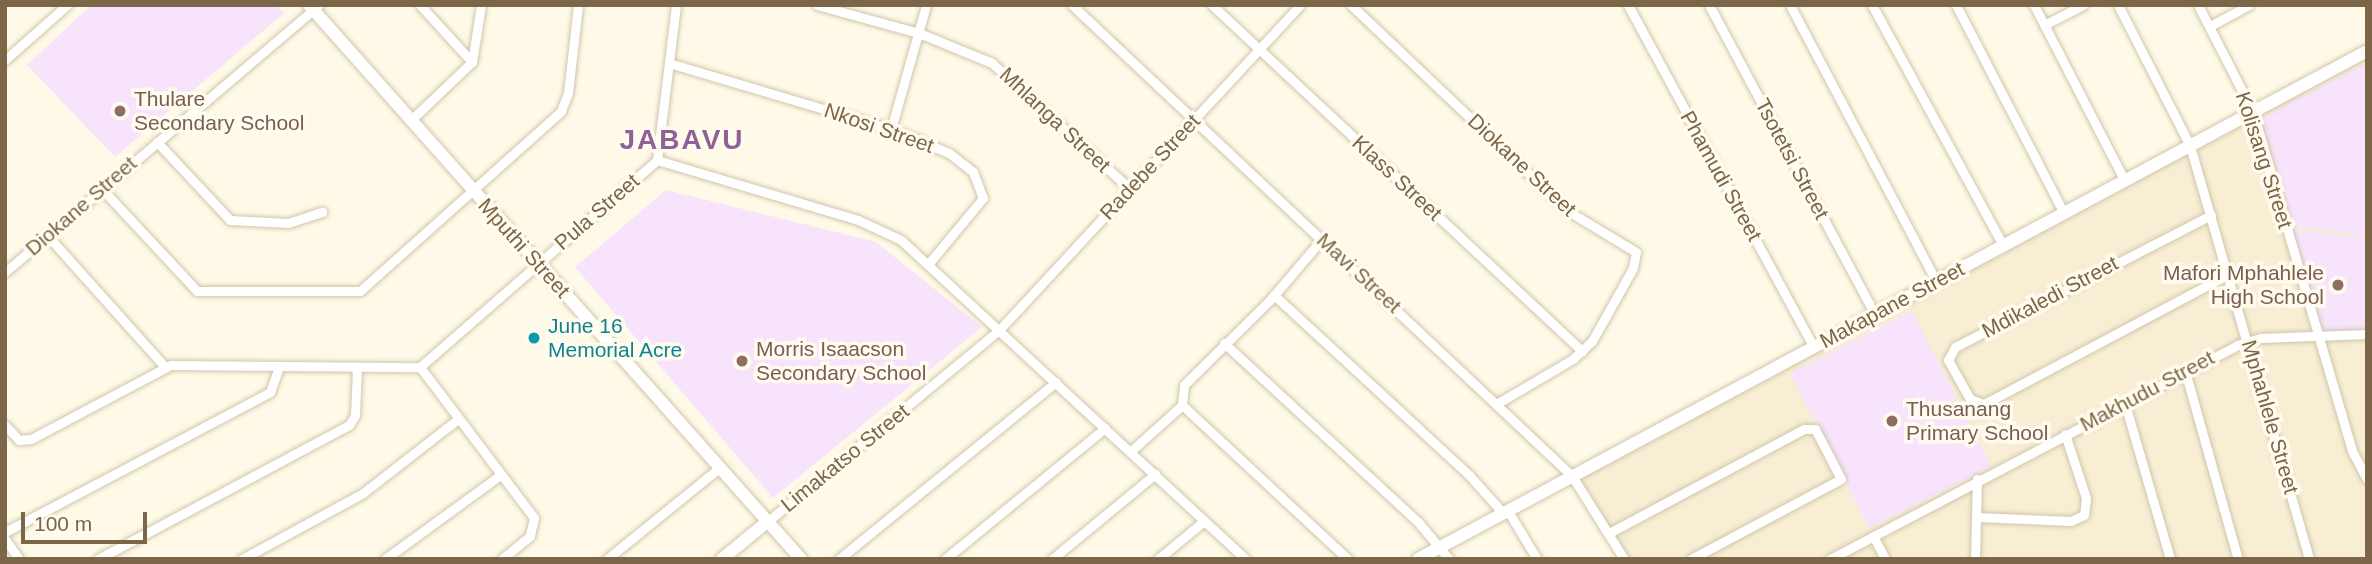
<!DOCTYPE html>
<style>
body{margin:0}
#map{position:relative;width:2372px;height:564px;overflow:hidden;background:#fefae7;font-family:Helvetica,sans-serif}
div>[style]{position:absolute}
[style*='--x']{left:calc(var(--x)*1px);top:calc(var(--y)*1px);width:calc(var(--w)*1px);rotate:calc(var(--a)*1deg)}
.residential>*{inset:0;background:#f7eed4}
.education>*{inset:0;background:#f7e3fb;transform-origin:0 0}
.roads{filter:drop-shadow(0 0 2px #d2c5ab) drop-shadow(0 0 2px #d2c5ab)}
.street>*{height:9px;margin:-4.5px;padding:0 4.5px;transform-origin:4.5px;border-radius:4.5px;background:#fff}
.secondary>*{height:12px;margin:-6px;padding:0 6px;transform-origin:6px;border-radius:6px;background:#fff}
.dots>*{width:19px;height:19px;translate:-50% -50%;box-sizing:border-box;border:4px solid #fffcef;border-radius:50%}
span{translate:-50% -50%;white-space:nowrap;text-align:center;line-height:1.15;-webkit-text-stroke:7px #fffcef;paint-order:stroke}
.education-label{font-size:21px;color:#785e54}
.left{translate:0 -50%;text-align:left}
.right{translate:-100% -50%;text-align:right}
.street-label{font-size:21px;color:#7b6648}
.culture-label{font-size:21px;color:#0d838f}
.district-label{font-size:28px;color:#916097;font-weight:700;letter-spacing:2px}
.frame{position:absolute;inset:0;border:7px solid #7b6648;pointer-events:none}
.scale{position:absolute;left:21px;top:512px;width:126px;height:32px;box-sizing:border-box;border:4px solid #7b6648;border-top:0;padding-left:9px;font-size:21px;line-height:24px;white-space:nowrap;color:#7b6648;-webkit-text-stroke:5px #fffcef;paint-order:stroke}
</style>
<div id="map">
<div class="residential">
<div style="clip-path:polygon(2367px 51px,2367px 559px,1624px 559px,1572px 476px)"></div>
</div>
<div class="education">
<div style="clip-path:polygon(91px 5px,277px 5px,284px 13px,115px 157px,27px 65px)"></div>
<div style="clip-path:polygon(2367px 63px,2367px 236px,2286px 226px,2256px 121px)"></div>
<div style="clip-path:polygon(666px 190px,876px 242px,982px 327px,773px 498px,575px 267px)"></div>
<div style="clip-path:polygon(2293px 230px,2367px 238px,2367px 334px,2322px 331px)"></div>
<div style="left:1912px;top:311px;width:174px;height:137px;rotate:63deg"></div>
</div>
<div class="roads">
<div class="street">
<div style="--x:420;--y:5;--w:77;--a:47.6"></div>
<div style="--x:817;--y:5;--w:106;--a:15.4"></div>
<div style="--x:919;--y:33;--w:79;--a:22.3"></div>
<div style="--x:992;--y:63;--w:187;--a:42.4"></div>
<div style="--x:1072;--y:5;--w:687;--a:43.29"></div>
<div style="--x:1572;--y:476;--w:98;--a:57.9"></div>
<div style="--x:1212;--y:5;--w:507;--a:43.08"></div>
<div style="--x:1351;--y:5;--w:299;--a:43.5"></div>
<div style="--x:1568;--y:211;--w:79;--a:31.1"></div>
<div style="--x:1636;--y:252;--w:16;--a:101"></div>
<div style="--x:1633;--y:268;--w:84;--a:119.3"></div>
<div style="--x:1592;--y:341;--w:26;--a:137"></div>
<div style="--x:1573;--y:359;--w:87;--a:149.6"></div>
<div style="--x:1628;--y:5;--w:389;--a:61.5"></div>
<div style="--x:1709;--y:5;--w:349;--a:61.8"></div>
<div style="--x:1790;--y:5;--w:312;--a:62.1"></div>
<div style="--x:1872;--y:5;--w:273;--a:61.4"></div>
<div style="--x:1956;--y:5;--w:234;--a:62.6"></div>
<div style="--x:2034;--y:5;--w:198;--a:62.7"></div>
<div style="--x:2118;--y:5;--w:158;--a:62.9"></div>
<div style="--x:2190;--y:146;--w:430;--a:73.9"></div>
<div style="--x:2198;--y:5;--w:120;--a:62.8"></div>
<div style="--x:2253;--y:112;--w:353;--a:73.7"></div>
<div style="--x:2352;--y:451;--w:32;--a:62"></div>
<div style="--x:2044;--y:25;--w:44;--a:-27.1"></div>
<div style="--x:2210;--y:26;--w:44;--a:-28.3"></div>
<div style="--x:5;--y:60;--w:83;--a:-41.6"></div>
<div style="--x:669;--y:63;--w:232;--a:16.6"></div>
<div style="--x:891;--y:129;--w:63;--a:22.5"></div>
<div style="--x:949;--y:153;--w:31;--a:38"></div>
<div style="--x:973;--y:172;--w:28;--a:69"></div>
<div style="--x:983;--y:198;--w:85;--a:129.7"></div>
<div style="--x:411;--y:120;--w:84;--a:-43.6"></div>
<div style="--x:472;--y:62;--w:58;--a:-81"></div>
<div style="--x:891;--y:129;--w:129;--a:-74.2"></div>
<div style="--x:157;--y:142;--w:107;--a:46.9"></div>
<div style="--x:230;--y:220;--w:58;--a:3"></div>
<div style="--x:288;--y:223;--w:36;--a:-18"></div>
<div style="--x:657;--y:160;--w:210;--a:16.6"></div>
<div style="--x:858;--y:220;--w:47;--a:24.9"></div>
<div style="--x:901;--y:240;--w:469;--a:42.8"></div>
<div style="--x:101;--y:188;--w:141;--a:47"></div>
<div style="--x:197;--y:291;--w:163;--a:0"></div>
<div style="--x:360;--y:291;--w:270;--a:-41.8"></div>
<div style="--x:561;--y:111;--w:19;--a:-69"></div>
<div style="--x:568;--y:93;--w:89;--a:-83.5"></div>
<div style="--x:2211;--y:215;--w:288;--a:152.7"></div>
<div style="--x:1955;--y:347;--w:15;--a:118"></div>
<div style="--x:1948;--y:360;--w:45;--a:60.6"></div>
<div style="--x:1970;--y:399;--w:15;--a:20"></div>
<div style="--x:1984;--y:404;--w:276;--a:-28"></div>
<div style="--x:47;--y:235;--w:176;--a:48.2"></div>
<div style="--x:5;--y:272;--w:412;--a:-40.4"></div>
<div style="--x:1274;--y:295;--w:265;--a:42.7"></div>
<div style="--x:1469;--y:475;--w:51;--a:48.2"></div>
<div style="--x:1224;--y:343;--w:264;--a:42.7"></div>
<div style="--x:1418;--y:522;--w:48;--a:50"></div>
<div style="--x:420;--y:367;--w:189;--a:52.9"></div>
<div style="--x:534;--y:518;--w:18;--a:103"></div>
<div style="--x:530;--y:536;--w:36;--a:141"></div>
<div style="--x:2185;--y:371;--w:195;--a:74.3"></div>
<div style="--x:2125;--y:404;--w:161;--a:73.8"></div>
<div style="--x:1182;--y:405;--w:226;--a:42.9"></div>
<div style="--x:5;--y:425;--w:21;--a:47"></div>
<div style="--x:19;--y:440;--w:12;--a:-5"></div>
<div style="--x:31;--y:439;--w:158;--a:-27.9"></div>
<div style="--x:171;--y:365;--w:249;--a:0.5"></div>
<div style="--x:420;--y:367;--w:315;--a:-41.1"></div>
<div style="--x:657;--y:160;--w:156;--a:-83"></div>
<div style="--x:1131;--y:451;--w:69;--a:-42"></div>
<div style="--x:1182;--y:405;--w:20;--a:-84"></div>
<div style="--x:1184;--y:385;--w:121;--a:-44.7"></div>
<div style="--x:1270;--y:300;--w:80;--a:-49.6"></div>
<div style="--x:1508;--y:511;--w:56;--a:58.9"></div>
<div style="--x:1977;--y:517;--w:94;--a:2.4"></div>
<div style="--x:2071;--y:521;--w:14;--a:-25"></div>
<div style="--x:2084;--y:515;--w:17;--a:-83"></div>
<div style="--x:2086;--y:498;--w:67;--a:-108.2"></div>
<div style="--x:767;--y:522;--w:303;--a:-39.6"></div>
<div style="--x:1000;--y:329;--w:442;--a:-47.2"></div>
<div style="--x:5;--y:532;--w:300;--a:-27.8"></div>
<div style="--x:270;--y:392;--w:27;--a:-70"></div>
<div style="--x:1609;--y:533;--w:221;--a:-28.1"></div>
<div style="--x:1804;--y:429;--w:11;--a:0"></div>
<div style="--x:1815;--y:429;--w:56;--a:62.5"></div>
<div style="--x:1841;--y:479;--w:170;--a:151.9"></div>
<div style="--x:1873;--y:536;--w:26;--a:62"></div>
<div style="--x:5;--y:539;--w:24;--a:55"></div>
<div style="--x:98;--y:559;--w:285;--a:-28.1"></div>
<div style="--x:349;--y:425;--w:12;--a:-59"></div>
<div style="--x:355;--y:415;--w:48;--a:-87.6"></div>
<div style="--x:242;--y:559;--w:138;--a:-28.6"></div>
<div style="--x:363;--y:493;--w:120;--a:-37.9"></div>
<div style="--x:385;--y:559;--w:142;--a:-36.1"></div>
<div style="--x:607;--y:559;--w:144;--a:-39.1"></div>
<div style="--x:839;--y:559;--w:280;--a:-39.2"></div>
<div style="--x:945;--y:559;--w:207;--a:-39.3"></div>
<div style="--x:1052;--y:559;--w:134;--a:-39.5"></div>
<div style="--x:1158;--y:559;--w:60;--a:-39.6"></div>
<div style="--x:1830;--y:559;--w:460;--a:-27.7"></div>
<div style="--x:2237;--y:345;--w:24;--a:-17"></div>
<div style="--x:2260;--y:338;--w:107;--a:-2.1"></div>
<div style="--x:1975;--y:559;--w:80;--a:-88.6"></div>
</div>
<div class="secondary">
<div style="--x:309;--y:5;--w:741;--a:48.39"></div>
<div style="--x:722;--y:559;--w:58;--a:-39.4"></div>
<div style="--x:1418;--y:559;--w:1076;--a:-28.16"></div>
</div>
</div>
<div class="dots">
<div style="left:120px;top:111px;background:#8d6e63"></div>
<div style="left:2338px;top:285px;background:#8d6e63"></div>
<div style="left:534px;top:338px;background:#0f9aa8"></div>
<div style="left:742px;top:361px;background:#8d6e63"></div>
<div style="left:1892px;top:421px;background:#8d6e63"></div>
</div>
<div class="education-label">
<span class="left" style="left:134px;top:111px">Thulare<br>Secondary School</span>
<span class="right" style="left:2324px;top:285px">Mafori Mphahlele<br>High School</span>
<span class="left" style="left:756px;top:361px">Morris Isaacson<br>Secondary School</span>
<span class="left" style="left:1906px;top:421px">Thusanang<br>Primary School</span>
</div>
<div class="street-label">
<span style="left:1055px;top:120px;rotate:43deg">Mhlanga Street</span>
<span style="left:879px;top:128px;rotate:19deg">Nkosi Street</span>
<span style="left:1792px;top:159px;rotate:62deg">Tsotetsi Street</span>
<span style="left:2264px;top:160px;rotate:72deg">Kolisang Street</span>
<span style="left:1522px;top:165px;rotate:43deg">Diokane Street</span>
<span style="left:1150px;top:167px;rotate:-47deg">Radebe Street</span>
<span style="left:1721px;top:176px;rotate:61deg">Phamudi Street</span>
<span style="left:1397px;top:178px;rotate:43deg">Klass Street</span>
<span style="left:81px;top:206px;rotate:-41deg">Diokane Street</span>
<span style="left:597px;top:212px;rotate:-41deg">Pula Street</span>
<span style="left:524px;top:248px;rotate:48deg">Mputhi Street</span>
<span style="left:1359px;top:273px;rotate:43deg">Mavi Street</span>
<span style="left:2050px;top:297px;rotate:-28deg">Mdikaledi Street</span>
<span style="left:1892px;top:305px;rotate:-28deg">Makapane Street</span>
<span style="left:2147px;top:391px;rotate:-28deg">Makhudu Street</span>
<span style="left:2270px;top:417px;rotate:74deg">Mphahlele Street</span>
<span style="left:845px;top:458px;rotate:-39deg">Limakatso Street</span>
</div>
<div class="culture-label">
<span class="left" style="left:548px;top:338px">June 16<br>Memorial Acre</span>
</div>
<div class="district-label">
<span style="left:682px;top:140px">JABAVU</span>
</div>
<div class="frame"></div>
<div class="scale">100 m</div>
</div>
